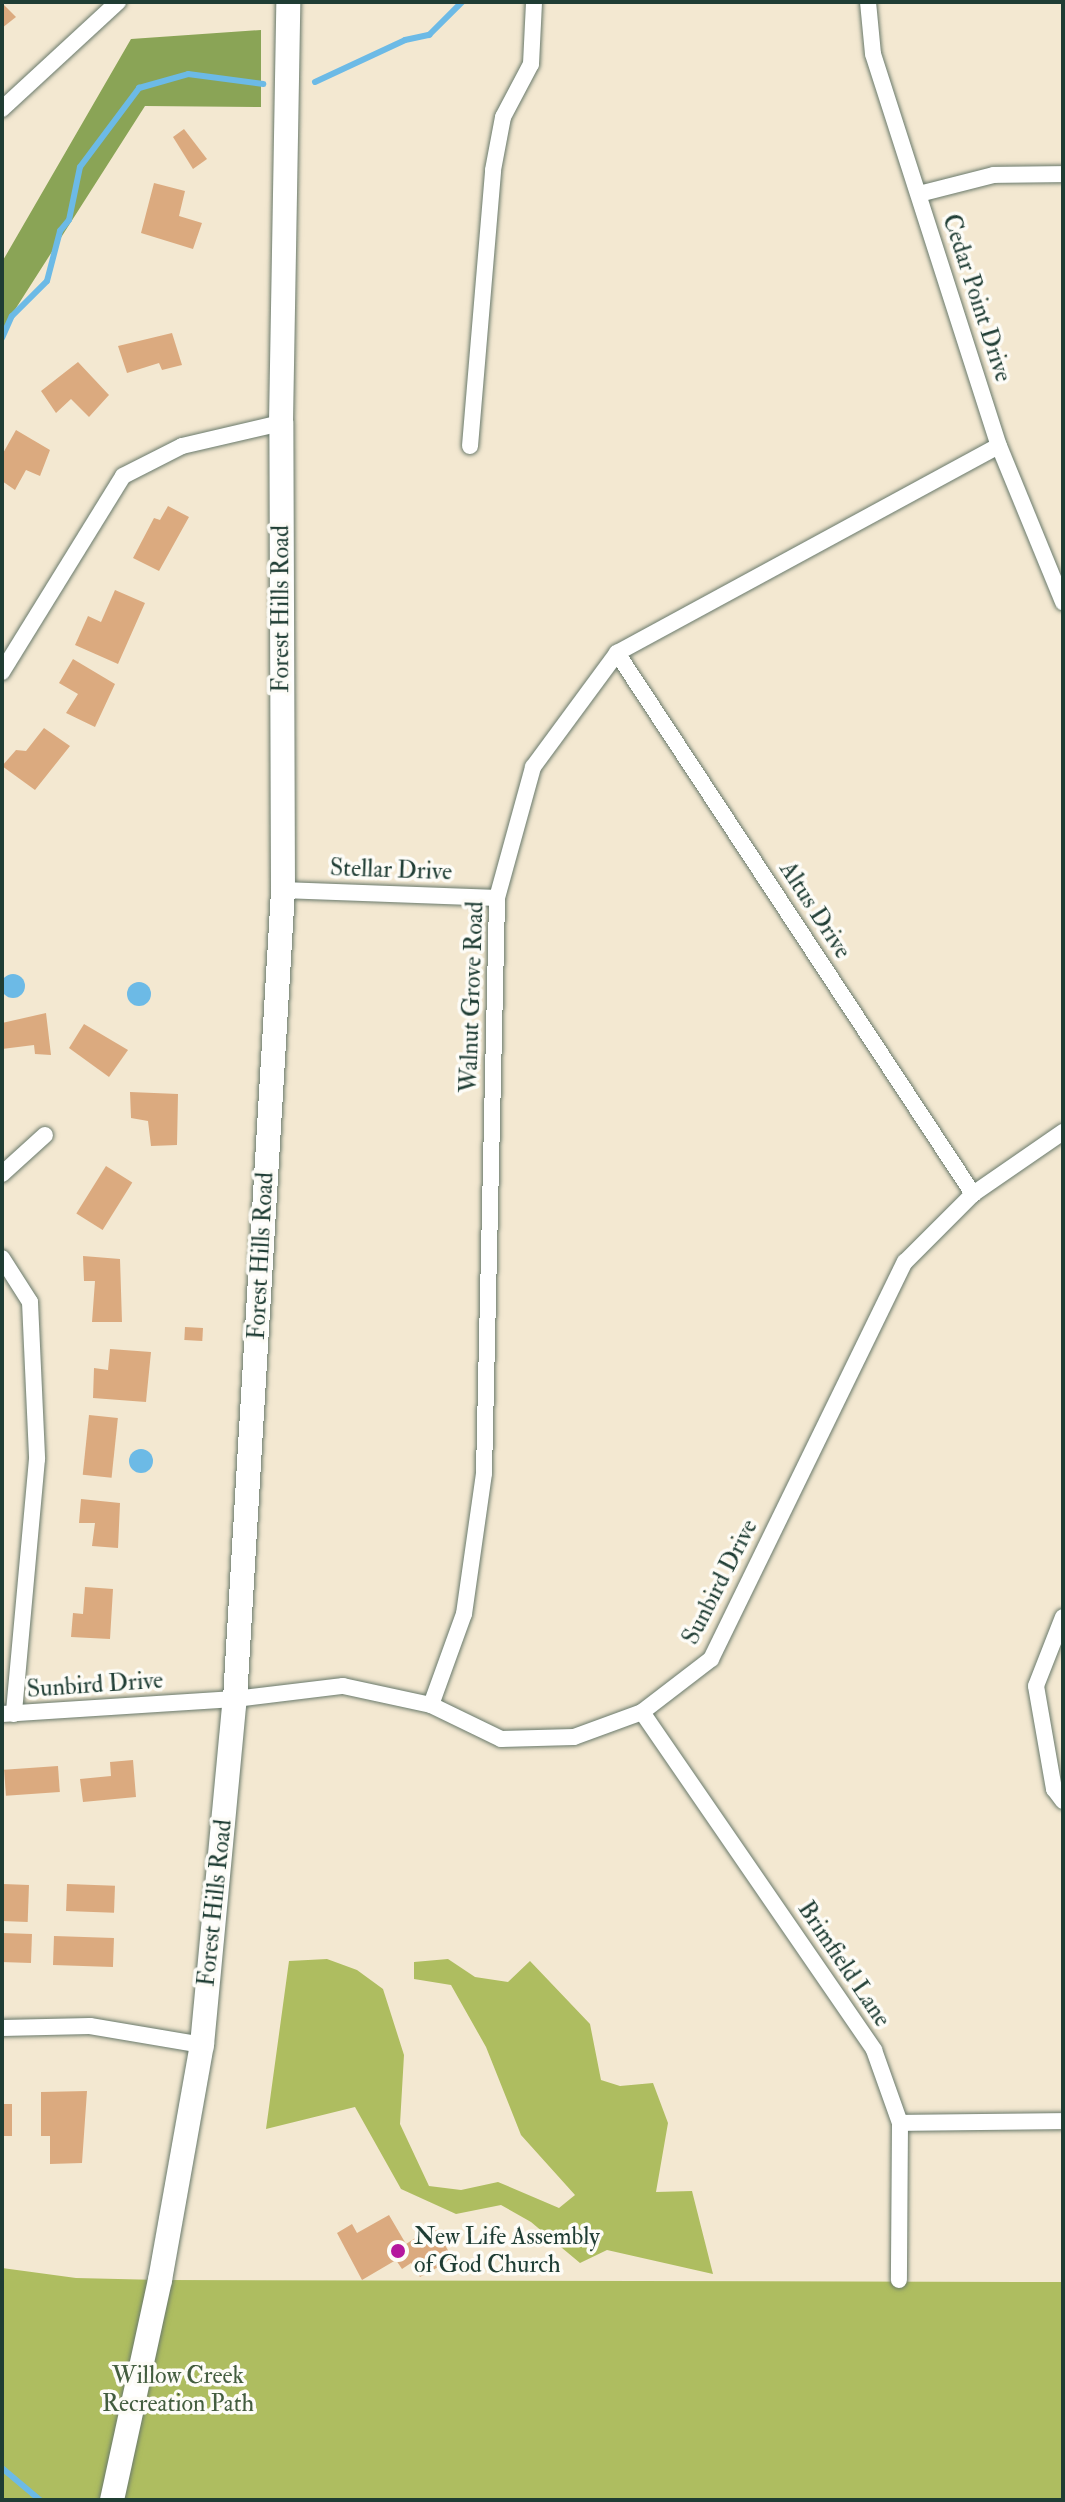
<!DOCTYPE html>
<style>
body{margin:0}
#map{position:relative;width:1065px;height:2502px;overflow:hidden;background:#f3e8d1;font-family:"IM FELL Double Pica",serif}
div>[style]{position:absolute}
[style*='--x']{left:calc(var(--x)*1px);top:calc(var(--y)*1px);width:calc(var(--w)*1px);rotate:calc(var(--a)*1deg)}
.green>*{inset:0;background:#aebd60}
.forest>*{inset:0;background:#8aa456}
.water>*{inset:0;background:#6cbae6}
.round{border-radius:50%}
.stream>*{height:6px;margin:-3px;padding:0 3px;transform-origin:3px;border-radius:3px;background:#6cbae6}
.building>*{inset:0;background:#dbaa7f;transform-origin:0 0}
.roads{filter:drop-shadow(0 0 2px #69796b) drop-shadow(0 0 2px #69796b)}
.street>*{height:16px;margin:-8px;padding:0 8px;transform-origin:8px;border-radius:8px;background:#fff}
.secondary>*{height:24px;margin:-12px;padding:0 12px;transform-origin:12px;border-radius:12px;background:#fff}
.dots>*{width:22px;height:22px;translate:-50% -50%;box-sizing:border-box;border:4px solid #fdfcf7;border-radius:50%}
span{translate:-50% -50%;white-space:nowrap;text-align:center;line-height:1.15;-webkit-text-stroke:7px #fdfcf7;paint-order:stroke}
.street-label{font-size:24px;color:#1f3d34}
.poi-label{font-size:24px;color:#1f3d34}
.left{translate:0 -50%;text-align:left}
.park-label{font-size:24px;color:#435d3f}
.frame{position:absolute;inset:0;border:4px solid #1f3d34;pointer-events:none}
</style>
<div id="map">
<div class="green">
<div style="clip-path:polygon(327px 1959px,357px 1970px,383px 1989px,404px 2055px,400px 2124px,429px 2186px,461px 2190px,498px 2182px,559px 2208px,575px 2195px,521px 2135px,486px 2047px,451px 1985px,414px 1979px,414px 1962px,448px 1959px,475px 1977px,508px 1982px,530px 1961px,590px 2024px,601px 2080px,620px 2086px,653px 2083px,668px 2123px,656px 2192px,692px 2191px,713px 2274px,607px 2250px,580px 2263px,531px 2222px,501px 2205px,456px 2214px,401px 2189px,355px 2107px,266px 2129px,289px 1961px)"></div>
<div style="clip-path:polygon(2px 2268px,76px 2278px,160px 2280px,1063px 2282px,1063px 2500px,2px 2500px)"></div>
</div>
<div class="forest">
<div style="clip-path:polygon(261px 30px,261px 107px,145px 106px,2px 330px,2px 262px,131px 39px)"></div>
</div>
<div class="water">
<div class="round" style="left:1px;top:974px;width:24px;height:24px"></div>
<div class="round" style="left:127px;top:982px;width:24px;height:24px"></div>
<div class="round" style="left:129px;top:1449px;width:24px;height:24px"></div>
</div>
<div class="stream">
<div style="--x:315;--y:82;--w:99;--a:-25"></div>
<div style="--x:405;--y:40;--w:25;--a:-12"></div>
<div style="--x:429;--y:35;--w:47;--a:-45"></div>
<div style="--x:2;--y:338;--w:24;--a:-66"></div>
<div style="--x:12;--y:316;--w:49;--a:-45"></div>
<div style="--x:47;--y:281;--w:52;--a:-75.4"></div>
<div style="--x:60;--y:231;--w:14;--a:-51"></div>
<div style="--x:69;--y:220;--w:54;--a:-78.3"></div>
<div style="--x:80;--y:167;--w:99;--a:-53.2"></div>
<div style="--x:139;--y:88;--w:51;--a:-15.9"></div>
<div style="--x:188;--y:74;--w:76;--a:7.6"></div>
<div style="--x:2;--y:2468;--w:50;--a:40.1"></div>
</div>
<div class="building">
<div style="clip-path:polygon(2px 3px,16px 17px,2px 28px)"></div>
<div style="clip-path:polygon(184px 129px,207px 159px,193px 169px,173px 137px)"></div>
<div style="clip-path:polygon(154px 183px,185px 191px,179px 216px,202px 223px,193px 249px,141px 233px)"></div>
<div style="clip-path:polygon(172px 333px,182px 365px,162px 370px,159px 363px,127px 373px,118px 346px)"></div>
<div style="clip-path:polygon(78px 362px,109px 395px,89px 417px,71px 399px,56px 413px,41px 391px)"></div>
<div style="clip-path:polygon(16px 430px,50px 450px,40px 476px,26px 470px,15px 490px,2px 481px,2px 455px)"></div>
<div style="clip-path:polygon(168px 506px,189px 517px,159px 571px,133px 558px,154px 518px,160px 520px)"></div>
<div style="clip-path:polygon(115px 590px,145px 603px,118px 664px,75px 645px,88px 616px,101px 622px)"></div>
<div style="clip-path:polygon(73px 659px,115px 684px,95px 727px,66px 713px,78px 694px,59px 683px)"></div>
<div style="clip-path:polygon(44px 728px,70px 746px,35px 790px,2px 766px,16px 750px,26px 751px)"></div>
<div style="clip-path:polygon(46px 1013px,51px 1055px,35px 1054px,34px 1045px,2px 1049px,2px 1023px)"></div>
<div style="clip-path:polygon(84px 1024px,128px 1050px,109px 1077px,69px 1048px)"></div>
<div style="clip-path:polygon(130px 1092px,178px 1094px,177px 1145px,151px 1146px,148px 1121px,131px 1118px)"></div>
<div style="left:106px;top:1166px;width:31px;height:56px;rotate:32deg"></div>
<div style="clip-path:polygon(83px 1256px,120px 1259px,122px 1322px,92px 1322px,95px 1281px,84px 1281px)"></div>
<div style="left:185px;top:1327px;width:18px;height:13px;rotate:3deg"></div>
<div style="clip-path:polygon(110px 1349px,151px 1352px,146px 1402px,93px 1398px,94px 1368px,108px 1370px)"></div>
<div style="left:89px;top:1415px;width:29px;height:60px;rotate:6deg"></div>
<div style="clip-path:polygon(81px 1499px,120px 1503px,118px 1548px,92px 1546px,95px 1523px,79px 1523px)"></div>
<div style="clip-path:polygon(85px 1587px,113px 1589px,110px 1639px,71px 1637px,73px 1613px,83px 1614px)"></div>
<div style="clip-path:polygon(133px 1760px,136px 1797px,83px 1802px,80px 1779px,111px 1776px,110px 1762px)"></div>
<div style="left:58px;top:1766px;width:26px;height:54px;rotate:86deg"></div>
<div style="left:3px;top:1884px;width:26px;height:37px;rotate:2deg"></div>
<div style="left:67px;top:1884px;width:48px;height:27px;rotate:2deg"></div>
<div style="left:2px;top:1933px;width:30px;height:29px;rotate:2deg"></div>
<div style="left:54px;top:1936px;width:60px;height:29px;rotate:2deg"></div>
<div style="clip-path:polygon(87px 2091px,82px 2163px,50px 2164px,50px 2136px,41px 2136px,41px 2092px)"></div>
<div style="left:2px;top:2104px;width:10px;height:32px"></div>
<div style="clip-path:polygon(389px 2215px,406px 2244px,434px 2226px,453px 2259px,420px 2277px,411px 2263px,402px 2269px,396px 2260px,362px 2280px,337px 2233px,352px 2224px,357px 2233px)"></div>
</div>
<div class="roads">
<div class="street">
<div style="--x:868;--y:2;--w:52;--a:84.5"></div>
<div style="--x:873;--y:54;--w:412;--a:72.2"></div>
<div style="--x:999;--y:446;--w:169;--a:67.7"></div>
<div style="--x:2;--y:109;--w:158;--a:-42.7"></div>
<div style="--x:919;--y:194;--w:77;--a:-14.2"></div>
<div style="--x:994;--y:175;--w:69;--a:-0.8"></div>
<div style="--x:470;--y:446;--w:277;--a:-85.2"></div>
<div style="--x:493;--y:170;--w:54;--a:-79.3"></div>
<div style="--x:503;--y:117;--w:60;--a:-62.2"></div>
<div style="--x:531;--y:64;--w:62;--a:-87.2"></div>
<div style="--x:617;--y:653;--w:648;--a:56.65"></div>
<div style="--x:2;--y:672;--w:230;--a:-58.3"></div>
<div style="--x:123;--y:476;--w:66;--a:-27"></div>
<div style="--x:182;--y:446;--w:102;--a:-13.1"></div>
<div style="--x:283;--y:890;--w:214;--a:2.1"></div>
<div style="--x:2;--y:1174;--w:58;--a:-42.2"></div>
<div style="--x:2;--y:1258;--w:52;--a:57.5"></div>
<div style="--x:30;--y:1302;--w:157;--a:87.4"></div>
<div style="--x:37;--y:1459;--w:256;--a:95.2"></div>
<div style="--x:1063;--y:1617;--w:74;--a:111.4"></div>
<div style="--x:1036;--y:1686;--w:105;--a:80.1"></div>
<div style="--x:1054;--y:1789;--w:15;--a:53"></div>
<div style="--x:431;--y:1705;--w:97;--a:-70.1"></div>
<div style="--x:464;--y:1614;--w:142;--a:-81.9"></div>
<div style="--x:484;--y:1473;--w:575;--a:-88.7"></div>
<div style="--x:497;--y:898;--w:136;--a:-74.6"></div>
<div style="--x:533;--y:767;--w:142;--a:-53.6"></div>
<div style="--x:617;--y:653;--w:434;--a:-28.5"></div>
<div style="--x:642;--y:1712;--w:410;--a:55.5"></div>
<div style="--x:874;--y:2050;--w:77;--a:70.4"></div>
<div style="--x:900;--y:2123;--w:157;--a:90.4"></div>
<div style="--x:2;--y:1714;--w:233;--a:-3.7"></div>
<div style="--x:235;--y:1699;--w:109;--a:-6.9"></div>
<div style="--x:343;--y:1686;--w:90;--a:12.2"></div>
<div style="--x:431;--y:1705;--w:78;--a:25.9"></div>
<div style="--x:501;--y:1739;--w:73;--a:-1.6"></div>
<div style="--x:574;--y:1737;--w:72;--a:-20.2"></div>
<div style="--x:642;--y:1712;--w:87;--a:-37.5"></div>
<div style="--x:711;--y:1659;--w:442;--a:-64"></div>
<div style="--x:905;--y:1262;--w:96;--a:-45"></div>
<div style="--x:973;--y:1194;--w:109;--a:-34.6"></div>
<div style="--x:2;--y:2028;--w:88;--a:-1.3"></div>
<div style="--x:90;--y:2026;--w:114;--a:9.6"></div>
<div style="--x:900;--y:2123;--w:163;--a:-0.7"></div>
</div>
<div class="secondary">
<div style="--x:112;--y:2500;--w:225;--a:-77.7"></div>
<div style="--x:160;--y:2280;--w:239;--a:-79.9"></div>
<div style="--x:202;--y:2045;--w:348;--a:-84.6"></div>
<div style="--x:235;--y:1699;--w:810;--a:-86.6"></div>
<div style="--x:283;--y:890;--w:467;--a:-90.2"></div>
<div style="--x:281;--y:423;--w:421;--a:-89"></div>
</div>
</div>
<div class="dots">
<div style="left:398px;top:2251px;background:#b5179e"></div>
</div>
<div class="street-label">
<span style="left:977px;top:298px;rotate:72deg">Cedar Point Drive</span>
<span style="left:281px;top:609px;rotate:-90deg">Forest Hills Road</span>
<span style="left:391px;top:870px;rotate:2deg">Stellar Drive</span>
<span style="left:815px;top:910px;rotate:57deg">Altus Drive</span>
<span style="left:472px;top:997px;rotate:-88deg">Walnut Grove Road</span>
<span style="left:261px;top:1256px;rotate:-87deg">Forest Hills Road</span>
<span style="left:720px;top:1582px;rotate:-63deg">Sunbird Drive</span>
<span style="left:95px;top:1685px;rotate:-4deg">Sunbird Drive</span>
<span style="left:215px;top:1903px;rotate:-84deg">Forest Hills Road</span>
<span style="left:844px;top:1964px;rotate:56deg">Brimfield Lane</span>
</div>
<div class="poi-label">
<span class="left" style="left:414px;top:2251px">New Life Assembly<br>of God Church</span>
</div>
<div class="park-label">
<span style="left:178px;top:2390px">Willow Creek<br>Recreation Path</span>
</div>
<div class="frame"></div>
</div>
